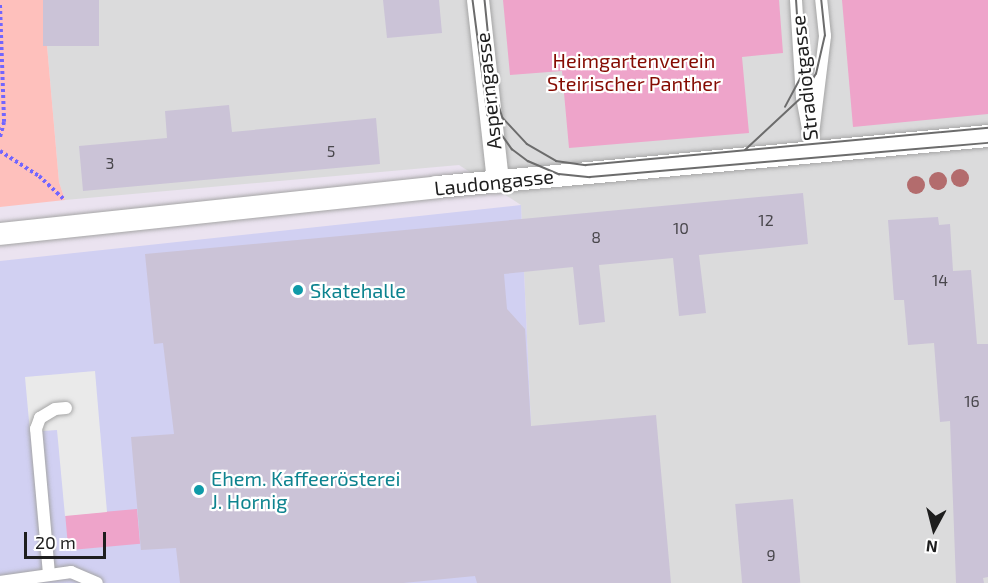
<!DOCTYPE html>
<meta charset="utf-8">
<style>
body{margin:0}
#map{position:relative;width:988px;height:583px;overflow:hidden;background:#ebe3f0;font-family:"Exo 2",sans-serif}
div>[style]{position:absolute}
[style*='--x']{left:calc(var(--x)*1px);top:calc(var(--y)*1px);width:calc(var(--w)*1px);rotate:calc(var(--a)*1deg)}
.residential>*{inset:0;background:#dbdbdc}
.commercial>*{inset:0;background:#d1d0f2}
.grass>*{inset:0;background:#eea4ca;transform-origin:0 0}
.park>*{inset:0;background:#fec0bc}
.parking>*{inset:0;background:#eaeaea}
.building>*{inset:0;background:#cbc3d7;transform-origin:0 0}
.path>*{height:4px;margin-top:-2px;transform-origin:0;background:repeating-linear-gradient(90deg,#7265ff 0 3px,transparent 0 6px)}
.roads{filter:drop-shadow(0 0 2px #a5a5a5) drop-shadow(0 0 2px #a5a5a5)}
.service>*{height:12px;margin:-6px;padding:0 6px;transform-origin:6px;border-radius:6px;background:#fff}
.minor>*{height:22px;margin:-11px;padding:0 11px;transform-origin:11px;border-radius:11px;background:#fff}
.tram>*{height:1.5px;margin:-0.75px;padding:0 0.75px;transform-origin:0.75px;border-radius:0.75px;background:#6c6c6c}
.trees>*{width:18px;height:18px;margin:-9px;border-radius:50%;background:#b36c6d}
.dots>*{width:16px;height:16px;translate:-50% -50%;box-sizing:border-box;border:3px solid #fff;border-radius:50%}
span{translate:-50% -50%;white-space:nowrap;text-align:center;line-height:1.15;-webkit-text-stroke:4.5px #fff;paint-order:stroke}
.number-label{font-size:16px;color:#49474c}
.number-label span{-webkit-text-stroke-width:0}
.park-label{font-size:20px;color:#850b02}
.street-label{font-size:20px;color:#1e1e1e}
.culture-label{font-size:20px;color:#0d838f}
.left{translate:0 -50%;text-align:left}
.north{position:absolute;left:904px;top:499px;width:60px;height:60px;-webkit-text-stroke:4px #fff;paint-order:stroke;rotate:187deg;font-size:16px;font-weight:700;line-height:24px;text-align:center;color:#1e1e1e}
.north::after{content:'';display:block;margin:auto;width:21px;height:27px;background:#1e1e1e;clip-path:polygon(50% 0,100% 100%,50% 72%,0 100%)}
.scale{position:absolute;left:24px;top:532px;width:82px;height:27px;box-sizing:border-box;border:3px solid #1e1e1e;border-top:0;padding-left:8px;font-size:18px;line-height:21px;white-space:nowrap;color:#1e1e1e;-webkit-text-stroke:4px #fff;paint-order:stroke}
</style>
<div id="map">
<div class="residential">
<div style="clip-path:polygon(43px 0,988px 0,988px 583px,545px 583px,531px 426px,521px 205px,459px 165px,65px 200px,59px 182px)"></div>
</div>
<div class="commercial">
<div style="clip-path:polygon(521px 205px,531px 426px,545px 583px,0 583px,0 261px)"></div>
</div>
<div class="grass">
<div style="clip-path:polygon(503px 0,779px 0,783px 53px,742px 57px,749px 133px,569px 148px,562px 71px,510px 75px)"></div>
<div style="clip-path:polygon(842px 0,988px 0,988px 114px,853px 127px)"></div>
<div style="left:137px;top:509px;width:35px;height:72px;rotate:85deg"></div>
</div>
<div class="park">
<div style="clip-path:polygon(0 0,43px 0,59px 182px,65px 200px,0 207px)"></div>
</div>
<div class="parking">
<div style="clip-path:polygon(95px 371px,107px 512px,65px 516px,57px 430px,30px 432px,25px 377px)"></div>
</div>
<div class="building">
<div style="left:43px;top:0;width:56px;height:46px"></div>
<div style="clip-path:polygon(383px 0,439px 0,442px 33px,387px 38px)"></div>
<div style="clip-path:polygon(229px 105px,232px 132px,376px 118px,380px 164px,83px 191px,79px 146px,167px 138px,165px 111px)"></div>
<div style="clip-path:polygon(803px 193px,808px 244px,699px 255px,706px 313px,679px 316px,673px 258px,599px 265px,605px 322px,579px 325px,573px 267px,504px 274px,507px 309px,525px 329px,531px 426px,656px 415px,671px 583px,477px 583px,475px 576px,403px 583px,180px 583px,176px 548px,141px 550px,131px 437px,174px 434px,163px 343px,154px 344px,145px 254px)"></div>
<div style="clip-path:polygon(938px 217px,939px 225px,950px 224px,953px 271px,971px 270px,977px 344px,988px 344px,988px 577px,983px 578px,984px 583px,956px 583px,950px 421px,940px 422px,934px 343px,908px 345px,904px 300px,894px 300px,888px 220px)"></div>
<div style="left:793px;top:499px;width:84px;height:58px;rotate:85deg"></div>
</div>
<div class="path">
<div style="--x:0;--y:5;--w:117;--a:88"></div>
<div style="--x:4;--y:122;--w:16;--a:105"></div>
<div style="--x:0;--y:151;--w:46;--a:32.7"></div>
<div style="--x:39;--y:176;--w:35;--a:43"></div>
</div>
<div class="roads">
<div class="service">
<div style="--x:796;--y:0;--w:97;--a:86.5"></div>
<div style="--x:802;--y:97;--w:54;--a:79.3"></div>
<div style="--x:813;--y:134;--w:99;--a:-83"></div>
<div style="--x:825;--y:36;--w:36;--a:-96"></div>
<div style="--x:49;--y:574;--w:146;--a:-95.1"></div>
<div style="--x:36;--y:429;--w:12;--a:-70"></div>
<div style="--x:40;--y:418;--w:17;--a:-31"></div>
<div style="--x:55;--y:409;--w:11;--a:-5"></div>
<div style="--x:0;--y:582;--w:72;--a:-8"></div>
<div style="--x:71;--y:572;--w:28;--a:23"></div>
</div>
<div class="minor">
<div style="--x:478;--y:0;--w:183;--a:83.7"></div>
<div style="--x:0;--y:234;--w:440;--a:-6.1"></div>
<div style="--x:437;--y:187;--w:553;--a:-5.29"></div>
</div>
</div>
<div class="tram">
<div style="--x:473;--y:0;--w:116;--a:82.6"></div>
<div style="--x:488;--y:115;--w:42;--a:54.8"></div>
<div style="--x:512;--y:149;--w:20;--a:37"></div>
<div style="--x:528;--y:161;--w:34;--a:23"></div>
<div style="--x:559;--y:174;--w:31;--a:6"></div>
<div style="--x:590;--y:177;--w:399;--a:-4.9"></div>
<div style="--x:485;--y:0;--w:89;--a:84.2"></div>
<div style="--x:494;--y:89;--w:30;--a:73"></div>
<div style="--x:503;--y:118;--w:35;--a:47"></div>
<div style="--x:527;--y:144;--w:34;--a:30"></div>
<div style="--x:556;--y:161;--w:30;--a:8"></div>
<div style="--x:586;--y:165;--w:404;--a:-5.3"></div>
<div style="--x:785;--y:107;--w:34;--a:-62"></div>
<div style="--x:801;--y:77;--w:77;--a:-93.7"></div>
<div style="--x:745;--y:150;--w:78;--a:-42.9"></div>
<div style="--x:802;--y:97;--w:27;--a:-59"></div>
<div style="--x:816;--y:74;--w:39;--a:-77"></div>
<div style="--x:825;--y:36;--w:36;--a:-96"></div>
</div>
<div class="trees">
<div style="left:960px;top:178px"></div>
<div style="left:938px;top:181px"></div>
<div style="left:916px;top:185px"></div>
</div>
<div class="dots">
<div style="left:298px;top:290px;background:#0f9aa8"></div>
<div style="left:199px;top:490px;background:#0f9aa8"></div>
</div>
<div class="number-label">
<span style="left:331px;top:151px">5</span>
<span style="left:110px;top:163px">3</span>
<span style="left:766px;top:220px">12</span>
<span style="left:681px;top:228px">10</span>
<span style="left:596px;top:237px">8</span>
<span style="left:940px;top:280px">14</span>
<span style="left:972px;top:401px">16</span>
<span style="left:771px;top:555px">9</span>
</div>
<div class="park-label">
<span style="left:634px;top:72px">Heimgartenverein<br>Steirischer Panther</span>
</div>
<div class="street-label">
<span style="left:804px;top:78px;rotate:-96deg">Stradiotgasse</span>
<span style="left:488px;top:91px;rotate:-96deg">Asperngasse</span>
<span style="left:494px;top:182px;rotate:-6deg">Laudongasse</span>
</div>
<div class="culture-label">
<span class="left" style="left:310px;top:290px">Skatehalle</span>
<span class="left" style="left:211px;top:490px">Ehem. Kaffeerösterei<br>J. Hornig</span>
</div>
<div class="north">N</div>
<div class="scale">20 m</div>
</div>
